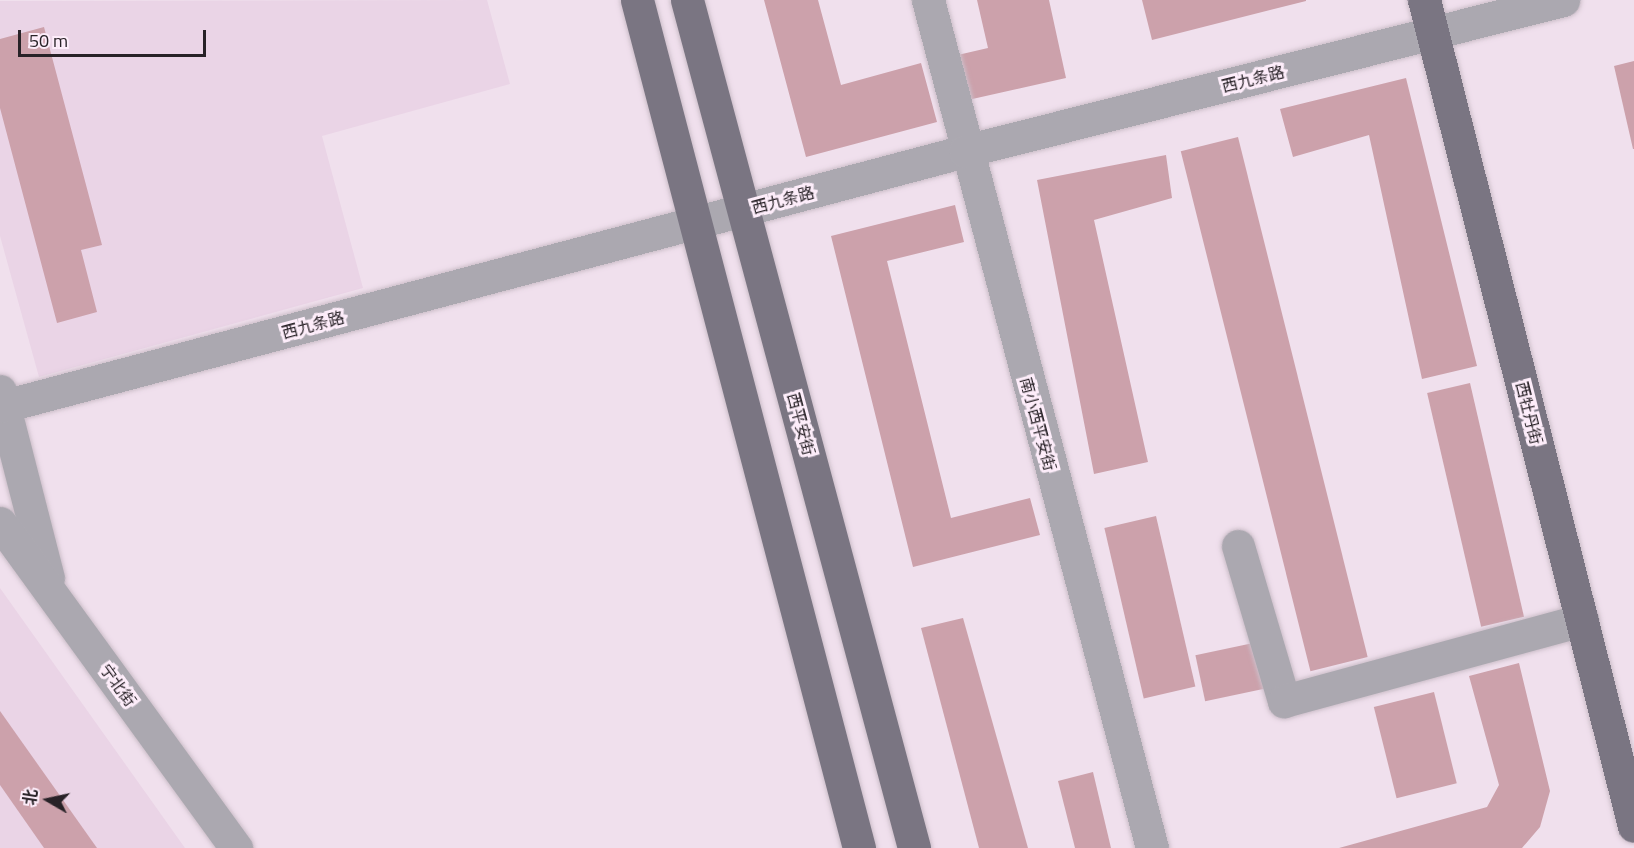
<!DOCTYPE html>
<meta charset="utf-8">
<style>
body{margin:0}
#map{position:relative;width:1634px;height:848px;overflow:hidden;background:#f0e0ed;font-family:"Titillium Web","Noto Sans SC",sans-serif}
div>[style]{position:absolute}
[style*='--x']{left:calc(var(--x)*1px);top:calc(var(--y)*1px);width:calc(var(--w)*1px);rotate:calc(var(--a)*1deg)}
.built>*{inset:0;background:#ead4e6}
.building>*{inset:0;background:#cca1ab;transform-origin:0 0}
.roads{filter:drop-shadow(0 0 2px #ccbec9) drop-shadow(0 0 2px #ccbec9)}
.minor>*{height:33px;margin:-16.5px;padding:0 16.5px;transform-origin:16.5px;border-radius:16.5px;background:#aba8b0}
.major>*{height:33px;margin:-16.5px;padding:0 16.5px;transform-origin:16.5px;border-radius:16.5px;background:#7a7582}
span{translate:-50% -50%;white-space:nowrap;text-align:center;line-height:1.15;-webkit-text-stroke:6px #fdedfa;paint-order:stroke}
.street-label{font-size:16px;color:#282227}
.north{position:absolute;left:18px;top:770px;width:60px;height:60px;-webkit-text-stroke:4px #fdedfa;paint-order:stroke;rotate:279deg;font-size:16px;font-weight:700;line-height:24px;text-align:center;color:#282227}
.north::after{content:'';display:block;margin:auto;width:21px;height:27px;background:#282227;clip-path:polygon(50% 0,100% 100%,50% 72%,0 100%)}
.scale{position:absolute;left:18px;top:30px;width:188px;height:27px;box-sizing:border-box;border:3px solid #282227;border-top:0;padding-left:8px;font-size:18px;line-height:21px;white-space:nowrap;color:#282227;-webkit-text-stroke:4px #fdedfa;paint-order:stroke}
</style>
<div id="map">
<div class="built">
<div style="clip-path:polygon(487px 0,510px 84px,322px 136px,363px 288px,39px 377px,0 236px,0 1px)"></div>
<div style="clip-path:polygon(0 588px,185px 848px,0 848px)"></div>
</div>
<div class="building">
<div style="clip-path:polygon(764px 0,818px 0,841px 85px,921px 63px,937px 122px,806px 157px)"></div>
<div style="clip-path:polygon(977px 0,1049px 0,1066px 78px,959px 102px,949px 57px,988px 48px)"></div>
<div style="clip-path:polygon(1142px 0,1306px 0,1306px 1px,1152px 40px)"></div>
<div style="clip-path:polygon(44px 27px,102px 245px,81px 250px,97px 312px,57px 323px,0 108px,0 39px)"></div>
<div style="clip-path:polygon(1634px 61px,1634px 149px,1633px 149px,1614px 66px)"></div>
<div style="clip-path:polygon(1406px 78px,1477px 366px,1422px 379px,1369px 135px,1293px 157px,1280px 109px)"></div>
<div style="left:1238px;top:137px;width:536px;height:59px;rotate:76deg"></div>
<div style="clip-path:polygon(1166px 155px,1172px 198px,1094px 220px,1148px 462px,1094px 474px,1037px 180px)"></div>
<div style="clip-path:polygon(955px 205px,964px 242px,887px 261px,951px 518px,1030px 498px,1040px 535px,913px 567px,831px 236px)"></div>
<div style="left:1470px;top:383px;width:240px;height:44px;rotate:77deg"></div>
<div style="left:1156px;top:516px;width:175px;height:53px;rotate:77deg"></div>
<div style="clip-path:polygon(963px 618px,1028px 848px,979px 848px,921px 628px)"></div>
<div style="left:1258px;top:642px;width:47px;height:64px;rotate:78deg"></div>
<div style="clip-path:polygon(1519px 663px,1550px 791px,1540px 827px,1522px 848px,1339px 848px,1487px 807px,1499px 785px,1469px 676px)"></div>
<div style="left:1434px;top:692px;width:94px;height:62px;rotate:76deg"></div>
<div style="clip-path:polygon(0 711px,97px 848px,44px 848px,0 785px)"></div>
<div style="clip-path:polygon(1093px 772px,1111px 848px,1075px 848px,1058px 781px)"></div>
</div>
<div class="roads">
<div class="minor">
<div style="--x:928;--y:0;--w:877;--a:75.2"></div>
<div style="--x:0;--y:391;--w:193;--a:75.6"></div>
<div style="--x:4;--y:406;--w:994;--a:-14.86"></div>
<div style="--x:965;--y:151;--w:617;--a:-14.17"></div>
<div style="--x:0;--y:523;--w:402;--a:54"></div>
<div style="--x:1238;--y:546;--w:162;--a:73.5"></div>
<div style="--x:1284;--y:701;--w:309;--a:-15.2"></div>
</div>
<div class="major">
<div style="--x:637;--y:0;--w:877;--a:75.33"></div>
<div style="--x:687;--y:0;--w:878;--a:75.01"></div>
<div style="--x:1424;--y:0;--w:852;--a:75.74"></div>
</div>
</div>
<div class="street-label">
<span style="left:1253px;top:79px;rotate:-14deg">西九条路</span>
<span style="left:783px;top:200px;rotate:-15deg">西九条路</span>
<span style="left:313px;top:325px;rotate:-15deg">西九条路</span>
<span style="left:1529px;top:413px;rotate:76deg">西牡丹街</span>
<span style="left:801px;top:424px;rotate:75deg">西平安街</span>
<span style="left:1038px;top:424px;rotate:75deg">南小西平安街</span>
<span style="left:118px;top:685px;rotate:54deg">宁北街</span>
</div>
<div class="north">北</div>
<div class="scale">50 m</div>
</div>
